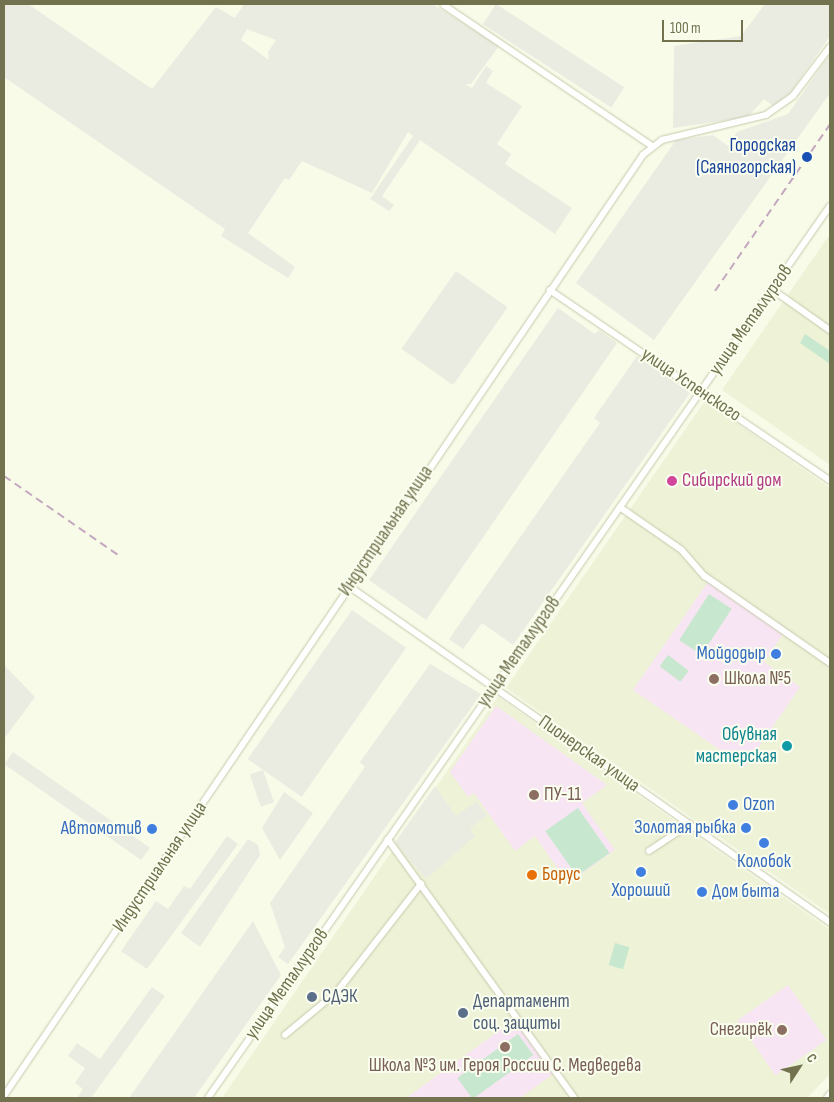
<!DOCTYPE html>
<meta charset="utf-8">
<style>
body{margin:0}
#map{position:relative;width:834px;height:1102px;overflow:hidden;background:#f7fbe8;font-family:"Sofia Sans Condensed",sans-serif}
div>[style]{position:absolute}
[style*='--x']{left:calc(var(--x)*1px);top:calc(var(--y)*1px);width:calc(var(--w)*1px);rotate:calc(var(--a)*1deg)}
.residential>*{inset:0;background:#eef2d7}
.industrial>*{inset:0;background:#ebece1;transform-origin:0 0}
.education>*{inset:0;background:#f7e5f3;transform-origin:0 0}
.green>*{inset:0;background:#c7e8ce;transform-origin:0 0}
.roads{filter:drop-shadow(0 0 1px #c8c9ac) drop-shadow(0 0 1px #c8c9ac)}
.minor>*{height:5.5px;margin:-2.75px;padding:0 2.75px;transform-origin:2.75px;border-radius:2.75px;background:#fff}
.rail>*{height:2px;margin-top:-1px;transform-origin:0;background:repeating-linear-gradient(90deg,#c4a7c0 0 8px,transparent 0 13px)}
.dots>*{width:14px;height:14px;translate:-50% -50%;box-sizing:border-box;border:2px solid #fafeee;border-radius:50%}
span{translate:-50% -50%;white-space:nowrap;text-align:center;line-height:1.15;-webkit-text-stroke:4px #fafeee;paint-order:stroke}
.transit-label{font-size:19px;color:#164399}
.right{translate:-100% -50%;text-align:right}
.street-label{font-size:19px;color:#73724e}
.hotel-label{font-size:19px;color:#b23c85}
.left{translate:0 -50%;text-align:left}
.shop-label{font-size:19px;color:#366cbe}
.education-label{font-size:19px;color:#785e54}
.culture-label{font-size:19px;color:#0d838f}
.food-label{font-size:19px;color:#c56008}
.service-label{font-size:19px;color:#4e5e75}
.frame{position:absolute;inset:0;border:5px solid #73724e;pointer-events:none}
.north{position:absolute;left:774px;top:1042px;width:50px;height:50px;-webkit-text-stroke:4px #fafeee;paint-order:stroke;rotate:55deg;font-size:14px;font-weight:700;line-height:20px;text-align:center;color:#73724e}
.north::after{content:'';display:block;margin:auto;width:18px;height:22px;background:#73724e;clip-path:polygon(50% 0,100% 100%,50% 72%,0 100%)}
.scale{position:absolute;left:662px;top:20px;width:81px;height:22px;box-sizing:border-box;border:2px solid #73724e;border-top:0;padding-left:6px;font-size:15px;line-height:18px;white-space:nowrap;color:#73724e;-webkit-text-stroke:4px #fafeee;paint-order:stroke}
</style>
<div id="map">
<div class="residential">
<div style="clip-path:polygon(830px 234px,830px 465px,722px 390px)"></div>
<div style="clip-path:polygon(705px 401px,830px 488px,830px 914px,506px 688px)"></div>
<div style="clip-path:polygon(498px 697px,830px 930px,830px 1074px,807px 1098px,222px 1098px)"></div>
</div>
<div class="industrial">
<div style="clip-path:polygon(evenodd,4px 4px,28px 4px,152px 89px,216px 7px,235px 18px,244px 4px,434px 5px,499px 46px,471px 84px,465px 84px,472px 88px,486px 66px,493px 71px,486px 83px,522px 106px,497px 144px,511px 154px,505px 164px,572px 208px,555px 234px,420px 140px,382px 196px,394px 205px,389px 211px,370px 199px,413px 136px,408px 132px,372px 193px,302px 161px,289px 180px,285px 178px,248px 233px,295px 267px,288px 278px,221px 236px,225px 229px,4px 77px,4px 4px,247px 29px,276px 40px,268px 52px,269px 60px,241px 40px,247px 29px)"></div>
<div style="left:496px;top:4px;width:153px;height:24px;rotate:33deg"></div>
<div style="clip-path:polygon(765px 4px,830px 4px,830px 36px,791px 92px,773px 106px,764px 99px,748px 117px,673px 128px,674px 46px,741px 36px)"></div>
<div style="clip-path:polygon(830px 54px,830px 93px,654px 340px,576px 283px,676px 140px,713px 135px,728px 146px,737px 132px,788px 114px)"></div>
<div style="left:456px;top:271px;width:63px;height:95px;rotate:35deg"></div>
<div style="clip-path:polygon(558px 308px,595px 334px,599px 330px,617px 343px,426px 620px,369px 580px)"></div>
<div style="clip-path:polygon(637px 356px,690px 393px,513px 645px,482px 623px,463px 649px,449px 639px,600px 423px,594px 418px)"></div>
<div style="left:352px;top:610px;width:66px;height:182px;rotate:35deg"></div>
<div style="clip-path:polygon(430px 664px,481px 694px,288px 964px,278px 957px,285px 947px,270px 903px,365px 767px,360px 762px)"></div>
<div style="clip-path:polygon(4px 665px,35px 697px,4px 739px)"></div>
<div style="left:13px;top:752px;width:167px;height:15px;rotate:35deg"></div>
<div style="left:263px;top:770px;width:34px;height:14px;rotate:71deg"></div>
<div style="clip-path:polygon(435px 786px,456px 816px,477px 801px,487px 816px,470px 828px,475px 836px,426px 879px,395px 842px)"></div>
<div style="clip-path:polygon(284px 792px,313px 813px,280px 860px,262px 828px)"></div>
<div style="clip-path:polygon(227px 836px,238px 844px,147px 969px,121px 951px,156px 901px,168px 909px,184px 886px,190px 889px)"></div>
<div style="clip-path:polygon(248px 839px,258px 845px,260px 855px,200px 947px,181px 933px)"></div>
<div style="clip-path:polygon(253px 921px,281px 975px,194px 1098px,129px 1098px)"></div>
<div style="clip-path:polygon(152px 987px,165px 996px,91px 1098px,77px 1098px,83px 1089px,75px 1083px,85px 1068px,68px 1056px,77px 1043px,100px 1059px)"></div>
</div>
<div class="education">
<div style="clip-path:polygon(708px 582px,783px 634px,764px 662px,800px 687px,745px 767px,633px 690px)"></div>
<div style="clip-path:polygon(496px 706px,607px 785px,582px 803px,615px 850px,568px 883px,535px 836px,515px 851px,474px 793px,468px 797px,450px 772px)"></div>
<div style="left:788px;top:985px;width:67px;height:62px;rotate:55deg"></div>
<div style="clip-path:polygon(514px 1020px,553px 1074px,520px 1098px,406px 1098px)"></div>
</div>
<div class="green">
<div style="clip-path:polygon(805px 334px,830px 351px,830px 364px,800px 343px)"></div>
<div style="left:709px;top:594px;width:27px;height:55px;rotate:33deg"></div>
<div style="left:668px;top:655px;width:26px;height:14px;rotate:37deg"></div>
<div style="left:578px;top:808px;width:55px;height:40px;rotate:55deg"></div>
<div style="left:615px;top:943px;width:15px;height:23px;rotate:16deg"></div>
<div style="left:518px;top:1034px;width:26px;height:75px;rotate:54deg"></div>
</div>
<div class="roads">
<div class="minor">
<div style="--x:444;--y:5;--w:251;--a:34.1"></div>
<div style="--x:772;--y:289;--w:71;--a:35.3"></div>
<div style="--x:550;--y:290;--w:338;--a:34.2"></div>
<div style="--x:620;--y:507;--w:75;--a:34.7"></div>
<div style="--x:682;--y:550;--w:35;--a:49"></div>
<div style="--x:705;--y:576;--w:152;--a:34.8"></div>
<div style="--x:349;--y:586;--w:587;--a:34.94"></div>
<div style="--x:388;--y:839;--w:319;--a:54.2"></div>
<div style="--x:649;--y:851;--w:49;--a:-33.4"></div>
<div style="--x:285;--y:1035;--w:67;--a:-39.6"></div>
<div style="--x:337;--y:992;--w:137;--a:-52.1"></div>
<div style="--x:4;--y:1096;--w:1137;--a:-55.82"></div>
<div style="--x:643;--y:155;--w:24;--a:-38"></div>
<div style="--x:662;--y:140;--w:107;--a:-13.5"></div>
<div style="--x:766;--y:115;--w:33;--a:-35"></div>
<div style="--x:793;--y:96;--w:61;--a:-52.9"></div>
<div style="--x:208;--y:1098;--w:1087;--a:-55.11"></div>
<div style="--x:827;--y:1098;--w:5;--a:-53"></div>
</div>
</div>
<div class="rail">
<div style="--x:715;--y:291;--w:203;--a:-55.4"></div>
<div style="--x:4;--y:476;--w:139;--a:34.7"></div>
</div>
<div class="dots">
<div style="left:807px;top:157px;background:#1a4fb4"></div>
<div style="left:672px;top:481px;background:#d1479c"></div>
<div style="left:776px;top:654px;background:#3f7fe0"></div>
<div style="left:714px;top:679px;background:#8d6e63"></div>
<div style="left:787px;top:746px;background:#0f9aa8"></div>
<div style="left:534px;top:795px;background:#8d6e63"></div>
<div style="left:733px;top:805px;background:#3f7fe0"></div>
<div style="left:746px;top:828px;background:#3f7fe0"></div>
<div style="left:152px;top:829px;background:#3f7fe0"></div>
<div style="left:764px;top:843px;background:#3f7fe0"></div>
<div style="left:641px;top:872px;background:#3f7fe0"></div>
<div style="left:532px;top:875px;background:#e8710a"></div>
<div style="left:702px;top:892px;background:#3f7fe0"></div>
<div style="left:312px;top:997px;background:#5c6f8a"></div>
<div style="left:463px;top:1013px;background:#5c6f8a"></div>
<div style="left:782px;top:1030px;background:#8d6e63"></div>
<div style="left:505px;top:1047px;background:#8d6e63"></div>
</div>
<div class="transit-label">
<span class="right" style="left:796px;top:157px">Городская<br>(Саяногорская)</span>
</div>
<div class="street-label">
<span style="left:751px;top:320px;rotate:-55deg">улица Металлургов</span>
<span style="left:691px;top:385px;rotate:34deg">улица Успенского</span>
<span style="left:386px;top:531px;rotate:-56deg">Индустриальная улица</span>
<span style="left:519px;top:652px;rotate:-55deg">улица Металлургов</span>
<span style="left:589px;top:754px;rotate:35deg">Пионерская улица</span>
<span style="left:160px;top:867px;rotate:-56deg">Индустриальная улица</span>
<span style="left:287px;top:984px;rotate:-55deg">улица Металлургов</span>
</div>
<div class="hotel-label">
<span class="left" style="left:682px;top:481px">Сибирский дом</span>
</div>
<div class="shop-label">
<span class="right" style="left:766px;top:654px">Мойдодыр</span>
<span class="left" style="left:743px;top:805px">Ozon</span>
<span class="right" style="left:736px;top:828px">Золотая рыбка</span>
<span class="right" style="left:142px;top:829px">Автомотив</span>
<span style="left:764px;top:862px">Колобок</span>
<span style="left:641px;top:891px">Хороший</span>
<span class="left" style="left:712px;top:892px">Дом быта</span>
</div>
<div class="education-label">
<span class="left" style="left:724px;top:679px">Школа №5</span>
<span class="left" style="left:544px;top:795px">ПУ-11</span>
<span class="right" style="left:772px;top:1030px">Снегирёк</span>
<span style="left:505px;top:1066px">Школа №3 им. Героя России С. Медведева</span>
</div>
<div class="culture-label">
<span class="right" style="left:777px;top:746px">Обувная<br>мастерская</span>
</div>
<div class="food-label">
<span class="left" style="left:542px;top:875px">Борус</span>
</div>
<div class="service-label">
<span class="left" style="left:322px;top:997px">СДЭК</span>
<span class="left" style="left:473px;top:1013px">Департамент<br>соц. защиты</span>
</div>
<div class="frame"></div>
<div class="north">С</div>
<div class="scale">100 m</div>
</div>
